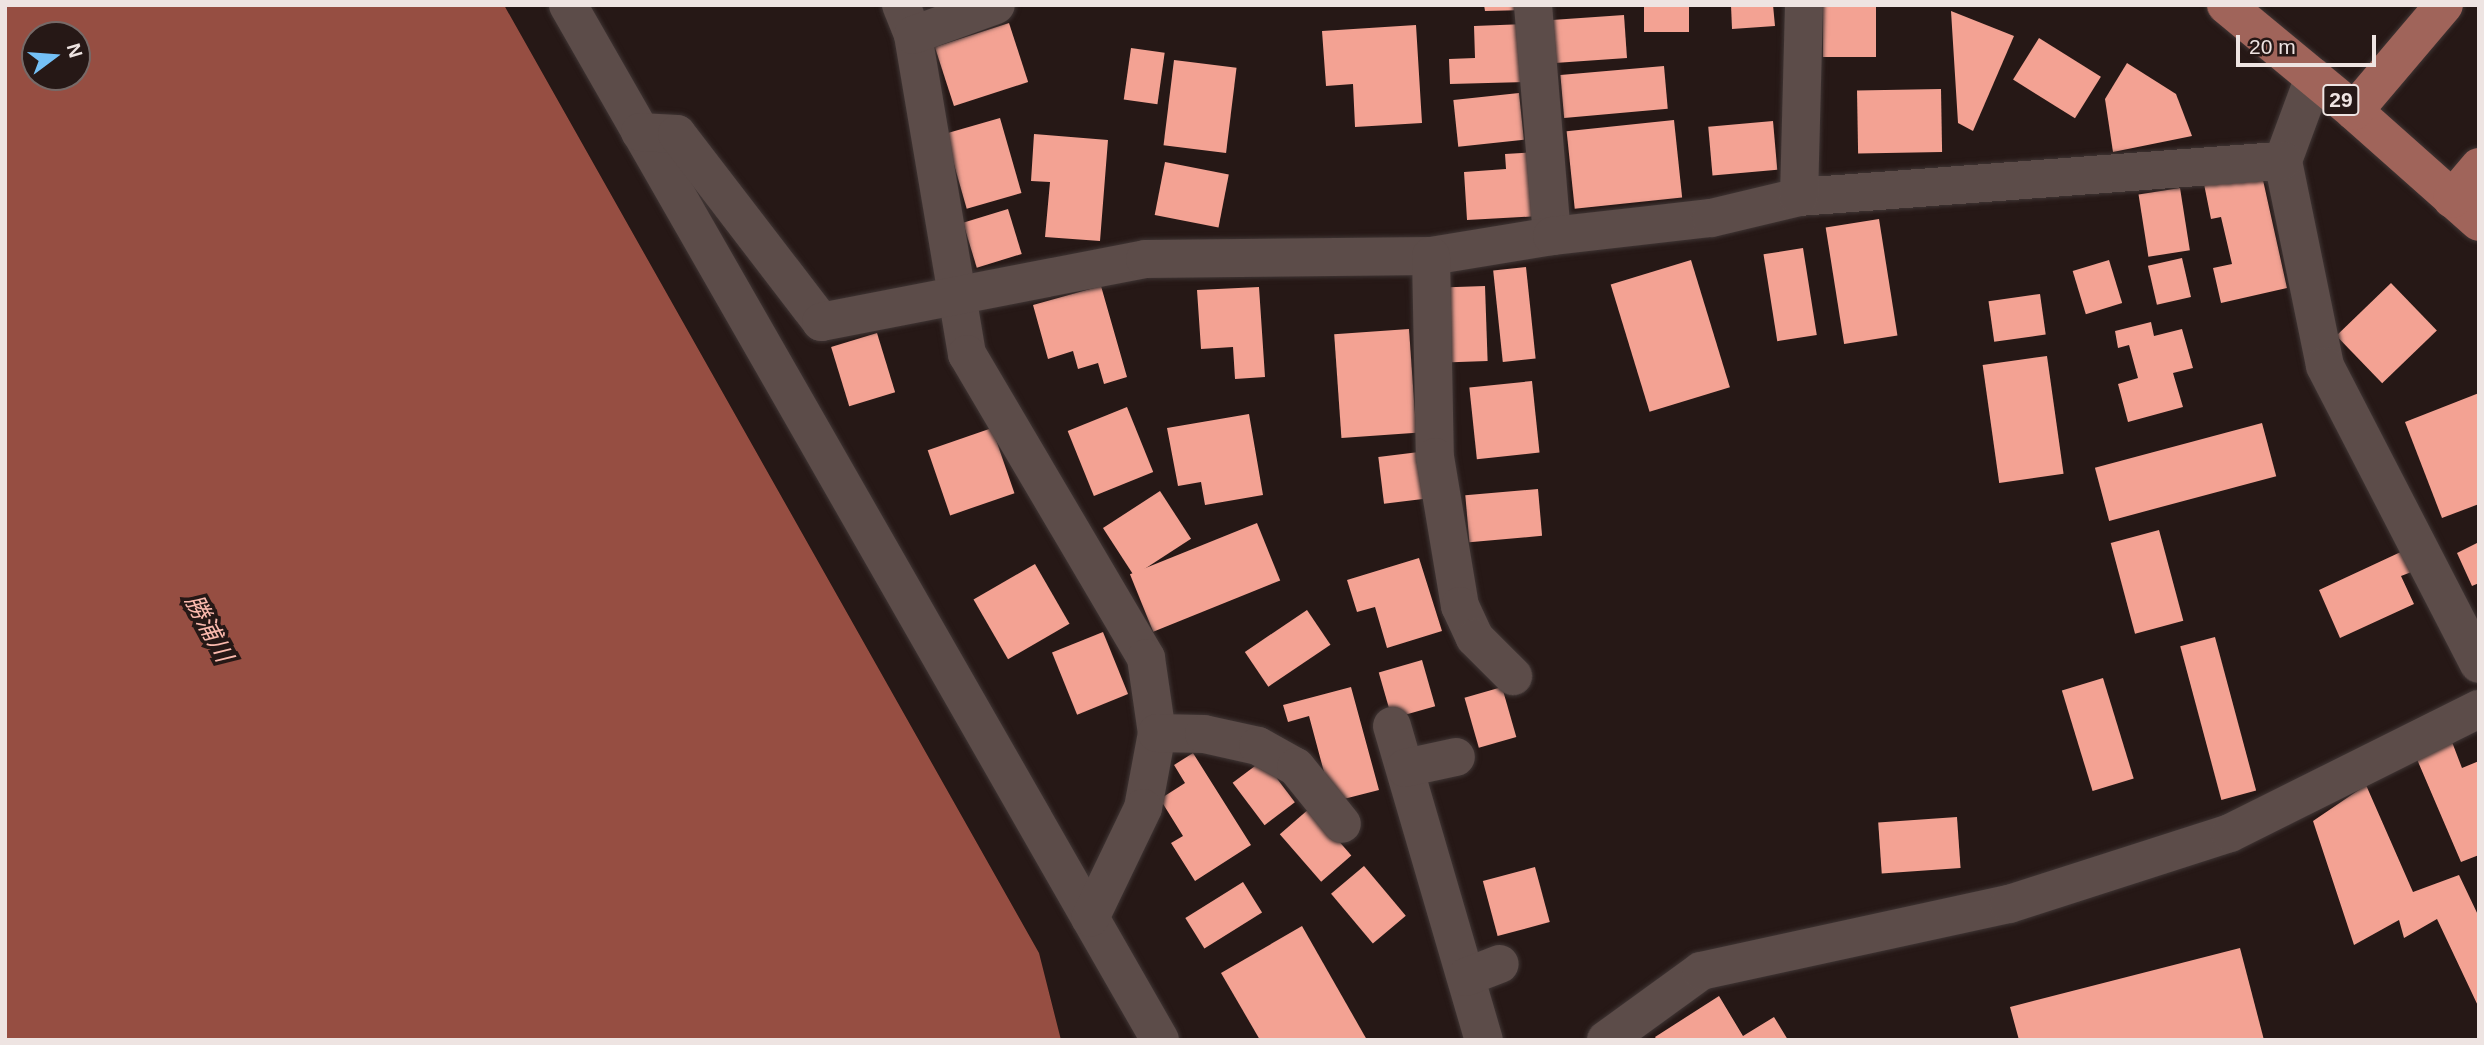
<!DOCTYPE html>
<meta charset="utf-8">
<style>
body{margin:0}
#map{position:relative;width:2484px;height:1045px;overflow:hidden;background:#261816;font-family:Arial,"Noto Sans JP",sans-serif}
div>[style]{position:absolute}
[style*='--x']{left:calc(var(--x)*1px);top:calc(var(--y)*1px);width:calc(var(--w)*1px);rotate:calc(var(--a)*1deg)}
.water>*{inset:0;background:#964e42}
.building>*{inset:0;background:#f3a293;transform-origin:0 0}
.roads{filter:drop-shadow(0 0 2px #3f3534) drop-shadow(0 0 2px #3f3534)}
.minor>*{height:38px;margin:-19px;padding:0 19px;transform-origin:19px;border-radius:19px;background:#5c4c49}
.major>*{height:38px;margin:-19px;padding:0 19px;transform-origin:19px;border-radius:19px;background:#a0645a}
span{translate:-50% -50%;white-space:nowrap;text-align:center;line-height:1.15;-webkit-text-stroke:7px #261816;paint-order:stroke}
.shield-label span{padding:2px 5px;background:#261816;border:2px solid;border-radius:5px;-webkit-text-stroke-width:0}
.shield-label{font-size:21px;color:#eee4e2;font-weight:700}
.water-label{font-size:24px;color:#fbbaae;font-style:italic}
.frame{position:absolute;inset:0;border:7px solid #eee4e2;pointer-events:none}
.north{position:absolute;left:21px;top:21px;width:70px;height:70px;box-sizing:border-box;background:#261816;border:2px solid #766a68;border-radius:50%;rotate:74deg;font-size:19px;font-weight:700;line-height:28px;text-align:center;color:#eee4e2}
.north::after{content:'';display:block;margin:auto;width:24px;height:32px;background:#74c0f6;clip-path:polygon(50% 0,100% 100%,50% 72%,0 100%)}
.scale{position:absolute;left:2236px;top:35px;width:140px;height:32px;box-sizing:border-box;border:4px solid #eee4e2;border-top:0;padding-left:9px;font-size:21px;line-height:24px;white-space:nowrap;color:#eee4e2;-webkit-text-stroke:5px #261816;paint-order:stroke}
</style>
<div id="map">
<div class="water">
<div style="clip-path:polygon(evenodd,5px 5px,504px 5px,1039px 953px,1061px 1040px,5px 1040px,5px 5px,35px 35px,77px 35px,77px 77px,35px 77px,35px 35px)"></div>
</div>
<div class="building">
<div style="clip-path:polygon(1484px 5px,1525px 5px,1526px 10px,1485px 11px)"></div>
<div style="left:1644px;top:5px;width:45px;height:27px"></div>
<div style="clip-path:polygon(1731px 5px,1773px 5px,1775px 26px,1732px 29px)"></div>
<div style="left:1823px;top:5px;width:53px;height:52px"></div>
<div style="clip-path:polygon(1951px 11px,2014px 36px,1973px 131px,1958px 123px)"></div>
<div style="left:1624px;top:15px;width:43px;height:76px;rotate:86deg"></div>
<div style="left:1009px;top:23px;width:62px;height:78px;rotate:72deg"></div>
<div style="clip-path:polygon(1526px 24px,1528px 82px,1450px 84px,1449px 59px,1475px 58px,1474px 26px)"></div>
<div style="clip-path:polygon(1416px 25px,1422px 123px,1355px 127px,1353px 84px,1326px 86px,1322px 31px)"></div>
<div style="left:2039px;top:38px;width:73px;height:49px;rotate:32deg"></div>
<div style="left:1131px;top:48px;width:34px;height:52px;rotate:8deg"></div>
<div style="left:1174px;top:60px;width:63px;height:86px;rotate:7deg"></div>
<div style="clip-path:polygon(2127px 63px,2176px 94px,2192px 136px,2113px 152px,2105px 99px)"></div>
<div style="left:1664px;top:66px;width:43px;height:104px;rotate:85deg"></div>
<div style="left:1941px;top:89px;width:63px;height:84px;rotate:89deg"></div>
<div style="left:1519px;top:93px;width:47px;height:66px;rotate:84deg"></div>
<div style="left:1000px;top:118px;width:78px;height:57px;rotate:74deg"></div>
<div style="left:1674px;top:120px;width:78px;height:108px;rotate:84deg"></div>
<div style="left:1773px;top:121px;width:49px;height:65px;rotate:85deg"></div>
<div style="clip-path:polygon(1034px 134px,1108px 140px,1100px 241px,1045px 237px,1050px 182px,1031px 181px)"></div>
<div style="clip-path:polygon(1536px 152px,1540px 216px,1467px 220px,1464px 172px,1506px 169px,1505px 154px)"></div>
<div style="left:1165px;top:162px;width:65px;height:54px;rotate:11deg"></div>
<div style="clip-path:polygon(2261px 171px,2287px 288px,2221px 303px,2213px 268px,2232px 264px,2221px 217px,2211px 219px,2204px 184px)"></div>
<div style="left:2180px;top:188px;width:63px;height:42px;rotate:81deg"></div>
<div style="left:1008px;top:209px;width:47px;height:47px;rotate:73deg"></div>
<div style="left:1879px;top:219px;width:118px;height:54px;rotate:81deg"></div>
<div style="left:1803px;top:248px;width:88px;height:40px;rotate:81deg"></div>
<div style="left:2182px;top:258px;width:40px;height:35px;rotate:77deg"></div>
<div style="left:1691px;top:260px;width:133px;height:84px;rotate:73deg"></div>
<div style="left:2109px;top:260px;width:45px;height:38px;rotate:73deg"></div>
<div style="left:1526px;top:267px;width:92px;height:33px;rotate:84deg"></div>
<div style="left:2391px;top:283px;width:66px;height:76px;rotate:46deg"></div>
<div style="clip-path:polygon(1101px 286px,1127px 377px,1104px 384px,1098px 363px,1078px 369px,1073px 351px,1048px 359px,1033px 305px)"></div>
<div style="left:1485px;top:286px;width:75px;height:36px;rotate:88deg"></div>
<div style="clip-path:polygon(1259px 287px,1265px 377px,1235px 379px,1233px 347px,1201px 349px,1197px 290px)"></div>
<div style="left:2040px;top:294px;width:41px;height:52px;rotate:82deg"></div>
<div style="clip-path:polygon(2151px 322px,2154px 336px,2182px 329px,2193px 368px,2173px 373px,2183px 407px,2128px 422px,2118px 384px,2138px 378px,2129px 345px,2118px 348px,2115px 331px)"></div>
<div style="left:1409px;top:329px;width:104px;height:75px;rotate:86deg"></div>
<div style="left:877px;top:333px;width:62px;height:48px;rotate:73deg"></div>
<div style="left:2047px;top:356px;width:119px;height:65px;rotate:82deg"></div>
<div style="left:1532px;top:381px;width:72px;height:63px;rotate:84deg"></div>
<div style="clip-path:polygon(2479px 393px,2479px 504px,2442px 518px,2405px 422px)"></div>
<div style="left:1127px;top:407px;width:70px;height:64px;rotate:68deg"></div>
<div style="clip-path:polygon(1249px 414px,1263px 495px,1205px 505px,1201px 482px,1178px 486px,1167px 428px)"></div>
<div style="left:2262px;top:423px;width:55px;height:173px;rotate:75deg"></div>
<div style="left:992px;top:428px;width:69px;height:68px;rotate:71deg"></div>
<div style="left:1419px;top:452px;width:47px;height:41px;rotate:83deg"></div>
<div style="left:1538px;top:489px;width:47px;height:73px;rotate:85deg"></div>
<div style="left:1160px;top:491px;width:57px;height:68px;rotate:57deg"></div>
<div style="left:1257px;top:523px;width:62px;height:137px;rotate:68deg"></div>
<div style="left:2159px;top:530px;width:94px;height:50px;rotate:75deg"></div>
<div style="clip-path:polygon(2479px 542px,2479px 583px,2472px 586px,2457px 553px)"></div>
<div style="clip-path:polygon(2405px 550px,2414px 571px,2401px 576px,2414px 604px,2340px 638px,2319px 590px)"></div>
<div style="clip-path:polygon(1419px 558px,1442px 631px,1387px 648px,1375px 607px,1357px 612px,1347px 580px)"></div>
<div style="left:1035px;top:564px;width:69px;height:71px;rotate:60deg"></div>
<div style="left:1307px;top:610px;width:42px;height:75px;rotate:56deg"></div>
<div style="left:1103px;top:632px;width:67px;height:55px;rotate:68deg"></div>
<div style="left:2215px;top:637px;width:159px;height:36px;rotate:75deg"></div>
<div style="left:1422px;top:660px;width:48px;height:45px;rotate:74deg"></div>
<div style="left:2103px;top:678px;width:105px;height:43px;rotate:73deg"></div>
<div style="clip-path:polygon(1351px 687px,1379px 790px,1332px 802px,1309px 716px,1288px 722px,1283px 705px)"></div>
<div style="left:1502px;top:687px;width:52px;height:39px;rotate:74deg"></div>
<div style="clip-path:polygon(2452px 742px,2462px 768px,2479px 761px,2479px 855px,2461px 862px,2416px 757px)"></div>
<div style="clip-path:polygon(1193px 753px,1251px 845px,1195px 881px,1171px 843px,1183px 836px,1160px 799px,1185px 783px,1174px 765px)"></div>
<div style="left:1263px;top:760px;width:53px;height:38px;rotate:53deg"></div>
<div style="clip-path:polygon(2366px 785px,2413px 892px,2459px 875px,2479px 917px,2479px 1008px,2437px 919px,2404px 938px,2399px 920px,2354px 945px,2313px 821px)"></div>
<div style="left:1310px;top:808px;width:63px;height:40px;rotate:49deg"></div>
<div style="left:1957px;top:817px;width:51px;height:79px;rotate:86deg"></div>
<div style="left:1364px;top:866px;width:65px;height:43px;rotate:50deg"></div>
<div style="left:1535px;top:867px;width:57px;height:54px;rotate:75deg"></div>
<div style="left:1243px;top:882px;width:36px;height:68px;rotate:58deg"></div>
<div style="clip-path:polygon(1302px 926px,1367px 1040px,1260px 1040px,1221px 973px)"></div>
<div style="clip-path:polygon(2240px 948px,2264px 1040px,2019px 1040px,2010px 1007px)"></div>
<div style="clip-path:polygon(1719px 996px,1743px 1036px,1774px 1017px,1788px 1040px,1657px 1040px,1655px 1037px)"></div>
</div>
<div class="roads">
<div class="minor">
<div style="--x:568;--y:5;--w:1192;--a:60.23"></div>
<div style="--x:901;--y:5;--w:32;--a:68"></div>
<div style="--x:913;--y:35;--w:324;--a:80.4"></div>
<div style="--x:967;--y:354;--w:353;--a:59.5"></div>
<div style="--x:1146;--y:658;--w:76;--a:81.7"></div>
<div style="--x:1157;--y:733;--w:76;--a:100.6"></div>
<div style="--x:1143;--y:808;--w:122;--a:115.7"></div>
<div style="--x:1533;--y:5;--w:232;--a:85.3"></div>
<div style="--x:913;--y:35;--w:88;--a:-19.9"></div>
<div style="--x:2314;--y:77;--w:90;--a:110.3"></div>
<div style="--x:2283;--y:161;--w:209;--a:78.4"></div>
<div style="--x:2325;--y:366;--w:335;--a:62.7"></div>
<div style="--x:640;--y:132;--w:37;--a:3"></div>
<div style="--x:677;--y:134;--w:237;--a:52.5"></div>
<div style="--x:821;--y:322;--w:330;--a:-11"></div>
<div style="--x:1145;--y:259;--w:286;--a:-0.6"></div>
<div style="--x:1431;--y:256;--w:123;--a:-9.4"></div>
<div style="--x:1552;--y:236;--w:160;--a:-6.5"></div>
<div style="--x:1711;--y:218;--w:90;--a:-13.4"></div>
<div style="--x:1799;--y:197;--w:485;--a:-4.3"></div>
<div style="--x:1799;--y:197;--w:192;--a:-88.5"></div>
<div style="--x:1431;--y:256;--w:201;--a:88.9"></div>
<div style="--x:1435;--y:457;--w:151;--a:80.5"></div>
<div style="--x:1460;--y:606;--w:35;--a:65"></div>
<div style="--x:1475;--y:638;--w:54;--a:45"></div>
<div style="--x:1392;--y:726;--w:327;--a:73.7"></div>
<div style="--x:1157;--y:733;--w:47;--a:1.2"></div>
<div style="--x:1204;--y:734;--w:55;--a:12.5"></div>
<div style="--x:1258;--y:746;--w:43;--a:28.9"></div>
<div style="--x:1296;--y:767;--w:73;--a:51.1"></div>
<div style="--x:1405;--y:768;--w:52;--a:-12.2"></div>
<div style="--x:1466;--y:977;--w:36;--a:-21"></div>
<div style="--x:1606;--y:1040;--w:117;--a:-36"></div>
<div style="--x:1701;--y:971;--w:315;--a:-12.3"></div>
<div style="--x:2009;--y:904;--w:232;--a:-17.8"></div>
<div style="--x:2230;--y:833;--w:278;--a:-26.5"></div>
</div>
<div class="major">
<div style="--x:2226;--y:5;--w:166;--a:39.6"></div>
<div style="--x:2354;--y:111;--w:167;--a:41.6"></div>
<div style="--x:2354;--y:111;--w:139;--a:-49.7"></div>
<div style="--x:2452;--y:199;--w:42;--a:-49.8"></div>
</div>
</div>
<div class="shield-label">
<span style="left:2341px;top:100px">29</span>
</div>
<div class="water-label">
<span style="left:209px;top:628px;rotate:62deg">勝浦川</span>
</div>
<div class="frame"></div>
<div class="north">N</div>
<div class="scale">20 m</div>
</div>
